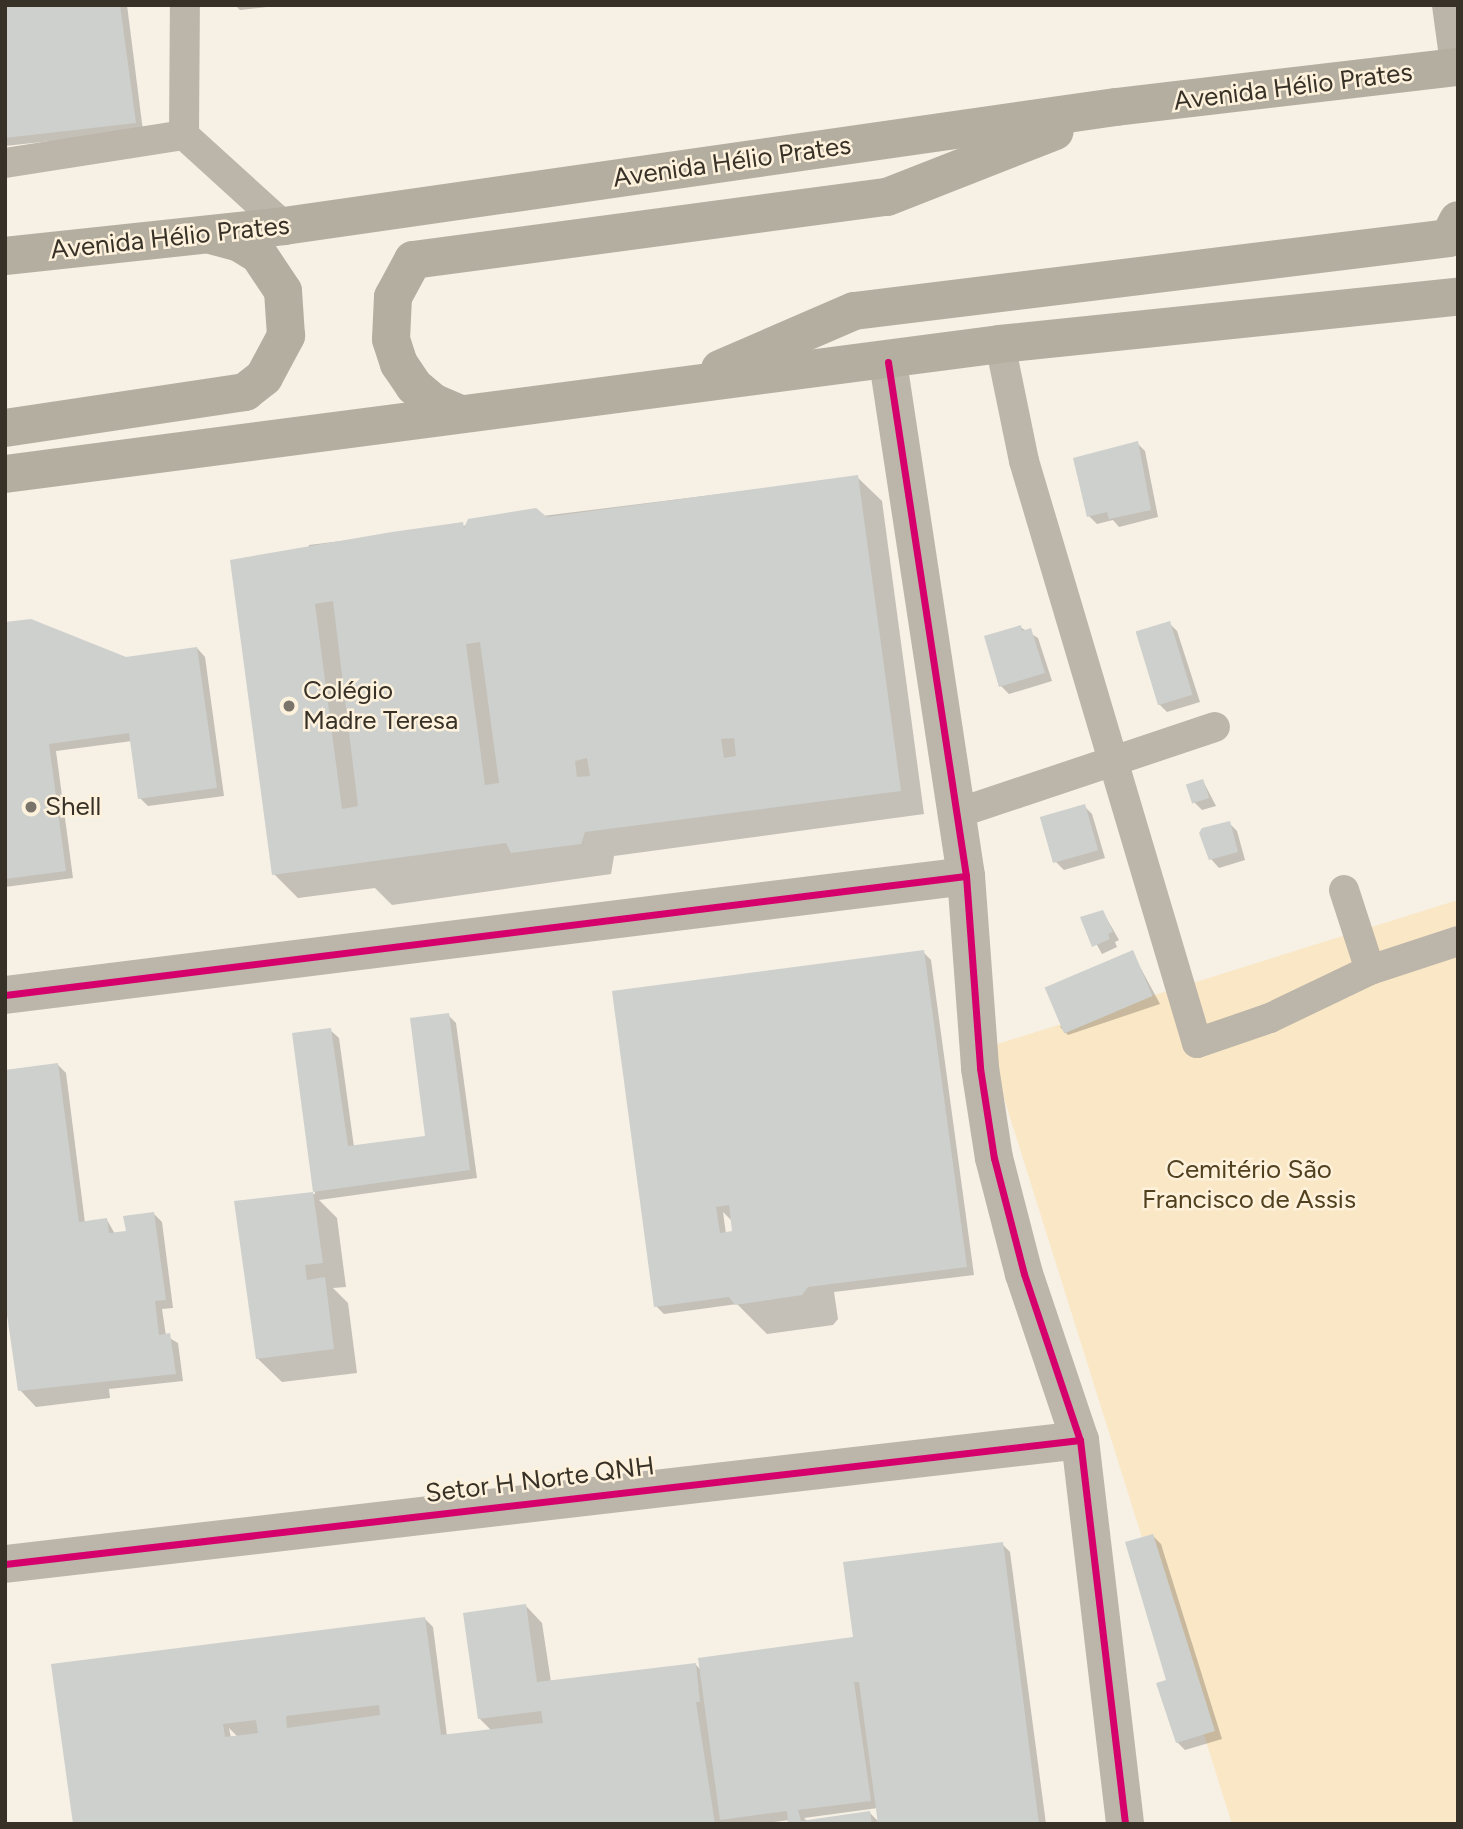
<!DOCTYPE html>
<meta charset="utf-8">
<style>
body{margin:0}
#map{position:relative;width:1463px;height:1829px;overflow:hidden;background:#f6f0e5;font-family:Figtree,sans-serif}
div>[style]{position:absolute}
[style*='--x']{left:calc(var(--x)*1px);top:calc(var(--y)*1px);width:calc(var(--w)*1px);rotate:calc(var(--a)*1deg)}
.green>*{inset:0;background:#fae7c5}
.shadow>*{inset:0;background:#0003}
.building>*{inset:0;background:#cdd0cd;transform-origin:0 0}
.lane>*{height:30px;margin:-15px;padding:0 15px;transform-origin:15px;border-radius:15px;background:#bbb5aa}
.street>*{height:38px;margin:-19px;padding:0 19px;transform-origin:19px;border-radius:19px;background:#bbb5aa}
.secondary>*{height:38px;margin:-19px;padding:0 19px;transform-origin:19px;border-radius:19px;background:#bab4a9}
.primary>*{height:38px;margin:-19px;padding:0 19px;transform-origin:19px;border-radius:19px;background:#b4aea1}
.cycleway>*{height:7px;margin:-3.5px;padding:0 3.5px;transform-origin:3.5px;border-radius:3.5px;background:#d6006c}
.dots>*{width:19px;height:19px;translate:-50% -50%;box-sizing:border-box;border:4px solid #fef2dd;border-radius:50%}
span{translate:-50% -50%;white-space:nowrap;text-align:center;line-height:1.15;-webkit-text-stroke:5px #fef2dd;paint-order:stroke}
.street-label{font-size:26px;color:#373127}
.poi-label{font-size:26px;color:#373127}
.left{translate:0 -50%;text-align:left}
.park-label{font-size:26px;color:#52411e}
.frame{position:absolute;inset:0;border:7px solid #373127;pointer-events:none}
</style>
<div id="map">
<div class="green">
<div style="clip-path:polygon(1458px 900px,1458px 1824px,1232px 1824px,988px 1047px)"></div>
</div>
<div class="shadow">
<div style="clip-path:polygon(5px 5px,127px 5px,143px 131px,5px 146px)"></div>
<div style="clip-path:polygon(235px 5px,284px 5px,240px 10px)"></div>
<div style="clip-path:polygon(1137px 443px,1145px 451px,1158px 517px,1119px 527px,1113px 520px,1097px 524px,1089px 516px)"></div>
<div style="clip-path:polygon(857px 477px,882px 501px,924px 814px,614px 856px,611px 874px,392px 905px,375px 888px,298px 898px,274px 874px,309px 545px)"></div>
<div style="clip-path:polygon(1169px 623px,1177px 631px,1200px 702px,1167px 712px,1159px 704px)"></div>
<div style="clip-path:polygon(5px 624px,126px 659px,197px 648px,205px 657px,224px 796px,148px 806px,140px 798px,132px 741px,56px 751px,73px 878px,5px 887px)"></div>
<div style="clip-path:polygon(1020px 627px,1038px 638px,1052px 681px,1009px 694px,1001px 686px)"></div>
<div style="clip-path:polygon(1203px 781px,1216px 806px,1202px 810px,1194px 802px)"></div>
<div style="clip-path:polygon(1084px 806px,1092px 814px,1105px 858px,1064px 870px,1056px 862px)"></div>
<div style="clip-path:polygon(1229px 823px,1237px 831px,1245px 860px,1219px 868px,1211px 859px)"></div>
<div style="clip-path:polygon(1103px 912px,1119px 940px,1115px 942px,1117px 947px,1102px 954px,1082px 918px)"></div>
<div style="clip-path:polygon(evenodd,923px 952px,931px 960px,974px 1275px,834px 1292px,838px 1319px,833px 1325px,767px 1334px,737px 1304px,664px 1314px,656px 1306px,614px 993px,923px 952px,723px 1212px,732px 1221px,734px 1233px,726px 1234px,723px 1212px)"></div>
<div style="clip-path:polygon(1132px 952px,1160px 1004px,1068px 1035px,1060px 1027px)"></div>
<div style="clip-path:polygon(448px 1015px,456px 1023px,477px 1178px,319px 1200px,337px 1218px,346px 1287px,333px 1288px,348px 1303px,357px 1373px,282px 1382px,257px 1358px,236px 1202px,315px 1194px,294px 1035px,330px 1030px,339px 1038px,354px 1147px,427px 1137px)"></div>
<div style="clip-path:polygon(58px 1065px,66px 1073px,85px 1223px,107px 1220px,115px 1234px,128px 1233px,154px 1214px,162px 1222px,173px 1308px,162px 1309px,166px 1336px,178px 1343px,183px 1381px,109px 1389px,110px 1398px,36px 1407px,20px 1390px)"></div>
<div style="clip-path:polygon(1153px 1536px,1161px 1544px,1222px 1739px,1185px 1750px,1177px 1742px,1168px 1681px)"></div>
<div style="clip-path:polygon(evenodd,1002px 1544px,1010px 1552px,1046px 1824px,790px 1824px,790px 1820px,757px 1824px,75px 1824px,53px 1665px,425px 1619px,433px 1627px,447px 1736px,492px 1731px,479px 1718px,526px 1606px,542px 1623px,551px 1682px,695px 1664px,701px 1670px,855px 1638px,1002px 1544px,229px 1728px,238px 1737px,231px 1738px,229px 1728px,1002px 1544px,878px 1808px,880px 1823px,870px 1813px,808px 1822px,804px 1818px,878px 1808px)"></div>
</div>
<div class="building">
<div style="clip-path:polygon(5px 5px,120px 5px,136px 123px,5px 138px)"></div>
<div style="clip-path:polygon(1138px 441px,1151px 510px,1109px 519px,1107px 512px,1087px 517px,1073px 458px)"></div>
<div style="clip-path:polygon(evenodd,858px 475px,901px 791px,585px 832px,581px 844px,511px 853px,506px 843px,272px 875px,230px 560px,392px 532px,463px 522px,464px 528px,468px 519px,536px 508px,547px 517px,858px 475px,333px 601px,358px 806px,342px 809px,315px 604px,333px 601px,858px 475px,480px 642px,499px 783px,485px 785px,466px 644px,480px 642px,858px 475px,734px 738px,736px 756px,724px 758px,721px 739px,734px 738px,858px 475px,587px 758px,590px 776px,577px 777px,575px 761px,587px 758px)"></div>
<div style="clip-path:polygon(31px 619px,126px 657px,197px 647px,217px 788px,138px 799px,129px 733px,49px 744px,66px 871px,5px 879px,5px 622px)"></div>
<div style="left:1170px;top:621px;width:77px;height:36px;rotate:73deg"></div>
<div style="clip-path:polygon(1021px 625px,1022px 631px,1031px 628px,1045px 673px,999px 687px,984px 636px)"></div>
<div style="left:1203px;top:779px;width:20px;height:18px;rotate:72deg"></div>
<div style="left:1085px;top:804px;width:48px;height:47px;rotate:74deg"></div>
<div style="clip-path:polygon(1230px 821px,1238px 852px,1209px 860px,1199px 833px,1202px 828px)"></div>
<div style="clip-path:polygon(1103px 910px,1113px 932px,1108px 934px,1110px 939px,1092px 947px,1080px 917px)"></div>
<div style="clip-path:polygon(evenodd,924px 950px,967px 1267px,808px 1287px,802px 1295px,735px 1305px,729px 1297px,654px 1307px,612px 991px,924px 950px,729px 1205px,732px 1231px,720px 1233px,716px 1207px,729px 1205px)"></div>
<div style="left:1133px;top:950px;width:50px;height:96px;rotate:67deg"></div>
<div style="clip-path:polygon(449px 1013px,470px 1170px,313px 1192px,292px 1033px,331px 1028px,348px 1146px,425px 1136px,410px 1018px)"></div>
<div style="clip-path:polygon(58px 1063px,79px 1222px,107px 1218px,109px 1233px,126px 1231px,123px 1216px,154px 1212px,166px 1300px,155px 1301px,159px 1335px,170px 1333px,176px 1374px,18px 1391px,5px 1301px,5px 1070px)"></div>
<div style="clip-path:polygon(313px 1192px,323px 1263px,305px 1265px,307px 1280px,325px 1277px,334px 1349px,256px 1359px,234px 1201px)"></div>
<div style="clip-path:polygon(1153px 1534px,1215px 1731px,1176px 1743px,1156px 1683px,1166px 1680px,1125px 1542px)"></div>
<div style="clip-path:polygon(1003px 1542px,1039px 1824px,878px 1824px,859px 1682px,854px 1682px,871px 1801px,798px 1810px,801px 1821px,870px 1811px,872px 1824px,788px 1824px,787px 1811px,720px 1820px,698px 1658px,853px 1637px,843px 1562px)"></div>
<div style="clip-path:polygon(evenodd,526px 1604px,537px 1682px,696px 1663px,700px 1702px,696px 1702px,715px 1824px,73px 1824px,51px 1664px,425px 1617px,441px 1735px,543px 1723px,541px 1711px,478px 1719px,463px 1613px,526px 1604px,379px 1705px,380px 1715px,287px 1728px,286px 1716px,379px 1705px,526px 1604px,256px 1720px,258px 1733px,225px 1737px,223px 1724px,256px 1720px)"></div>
</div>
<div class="lane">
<div style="--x:184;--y:135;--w:130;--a:-89.6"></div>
<div style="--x:5;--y:163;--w:181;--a:-8.9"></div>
<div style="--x:184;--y:135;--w:135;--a:42.3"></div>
<div style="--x:1000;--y:344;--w:119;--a:78.4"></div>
<div style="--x:1024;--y:461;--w:607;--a:73.45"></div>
<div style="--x:1197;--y:1043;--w:77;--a:-18.9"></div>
<div style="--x:1270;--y:1018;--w:111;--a:-25.6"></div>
<div style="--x:1370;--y:970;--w:93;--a:-18.2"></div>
<div style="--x:955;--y:814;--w:274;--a:-18.5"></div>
<div style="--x:1344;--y:890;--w:84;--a:72"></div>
</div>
<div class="street">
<div style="--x:888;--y:362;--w:520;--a:81.37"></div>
<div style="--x:966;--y:876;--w:193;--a:85.8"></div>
<div style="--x:980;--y:1068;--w:91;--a:81.2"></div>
<div style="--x:994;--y:1158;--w:120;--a:75.5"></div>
<div style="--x:1024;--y:1274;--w:175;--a:71.4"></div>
<div style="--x:1080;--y:1440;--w:387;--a:83.3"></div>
<div style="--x:5;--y:995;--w:968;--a:-7.06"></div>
<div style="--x:5;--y:1564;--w:1082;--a:-6.58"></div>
</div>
<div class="secondary">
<div style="--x:1451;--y:5;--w:51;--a:82.2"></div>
</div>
<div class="primary">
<div style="--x:5;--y:256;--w:281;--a:-6.1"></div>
<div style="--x:284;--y:226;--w:840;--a:-8.14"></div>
<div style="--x:1116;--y:107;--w:344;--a:-6.7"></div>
<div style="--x:720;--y:369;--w:146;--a:-23.4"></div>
<div style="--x:854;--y:311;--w:599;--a:-6.99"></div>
<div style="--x:1449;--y:238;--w:20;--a:-63"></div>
<div style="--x:458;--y:413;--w:26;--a:-157"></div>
<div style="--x:434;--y:403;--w:26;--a:-140"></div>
<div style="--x:414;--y:386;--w:27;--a:-124"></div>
<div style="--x:399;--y:364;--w:26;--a:-108"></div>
<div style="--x:391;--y:339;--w:42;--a:-87.3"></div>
<div style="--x:393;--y:297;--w:42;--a:-61.6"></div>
<div style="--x:413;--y:260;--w:478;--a:-7.6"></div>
<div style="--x:887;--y:197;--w:180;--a:-21.4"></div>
<div style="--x:5;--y:428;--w:243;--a:-8.5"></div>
<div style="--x:245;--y:392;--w:24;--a:-38"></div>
<div style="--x:264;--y:377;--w:47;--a:-61.8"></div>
<div style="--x:286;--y:336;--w:45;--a:-93.8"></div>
<div style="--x:283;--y:291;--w:43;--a:-123.7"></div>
<div style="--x:259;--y:255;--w:22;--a:-148"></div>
<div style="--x:240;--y:243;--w:28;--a:-165"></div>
<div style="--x:5;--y:474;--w:1003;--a:-7.44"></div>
<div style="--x:1000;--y:344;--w:460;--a:-5.9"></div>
</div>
<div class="cycleway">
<div style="--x:888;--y:362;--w:520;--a:81.37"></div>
<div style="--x:966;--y:876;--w:193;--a:85.8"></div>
<div style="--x:980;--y:1068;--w:91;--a:81.2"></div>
<div style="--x:994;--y:1158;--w:120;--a:75.5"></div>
<div style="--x:1024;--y:1274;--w:175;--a:71.4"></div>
<div style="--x:1080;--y:1440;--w:387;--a:83.3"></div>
<div style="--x:5;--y:995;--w:968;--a:-7.06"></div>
<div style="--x:5;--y:1564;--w:1082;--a:-6.58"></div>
</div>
<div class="dots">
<div style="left:289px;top:706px;background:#7a746a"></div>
<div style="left:31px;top:807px;background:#7a746a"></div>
</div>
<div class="street-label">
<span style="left:1293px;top:87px;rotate:-7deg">Avenida Hélio Prates</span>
<span style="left:732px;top:162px;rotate:-8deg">Avenida Hélio Prates</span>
<span style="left:170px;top:238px;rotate:-6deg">Avenida Hélio Prates</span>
<span style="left:540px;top:1480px;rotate:-7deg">Setor H Norte QNH</span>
</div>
<div class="poi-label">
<span class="left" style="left:303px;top:706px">Colégio<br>Madre Teresa</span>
<span class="left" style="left:45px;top:807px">Shell</span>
</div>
<div class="park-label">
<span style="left:1249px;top:1185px">Cemitério São<br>Francisco de Assis</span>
</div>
<div class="frame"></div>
</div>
